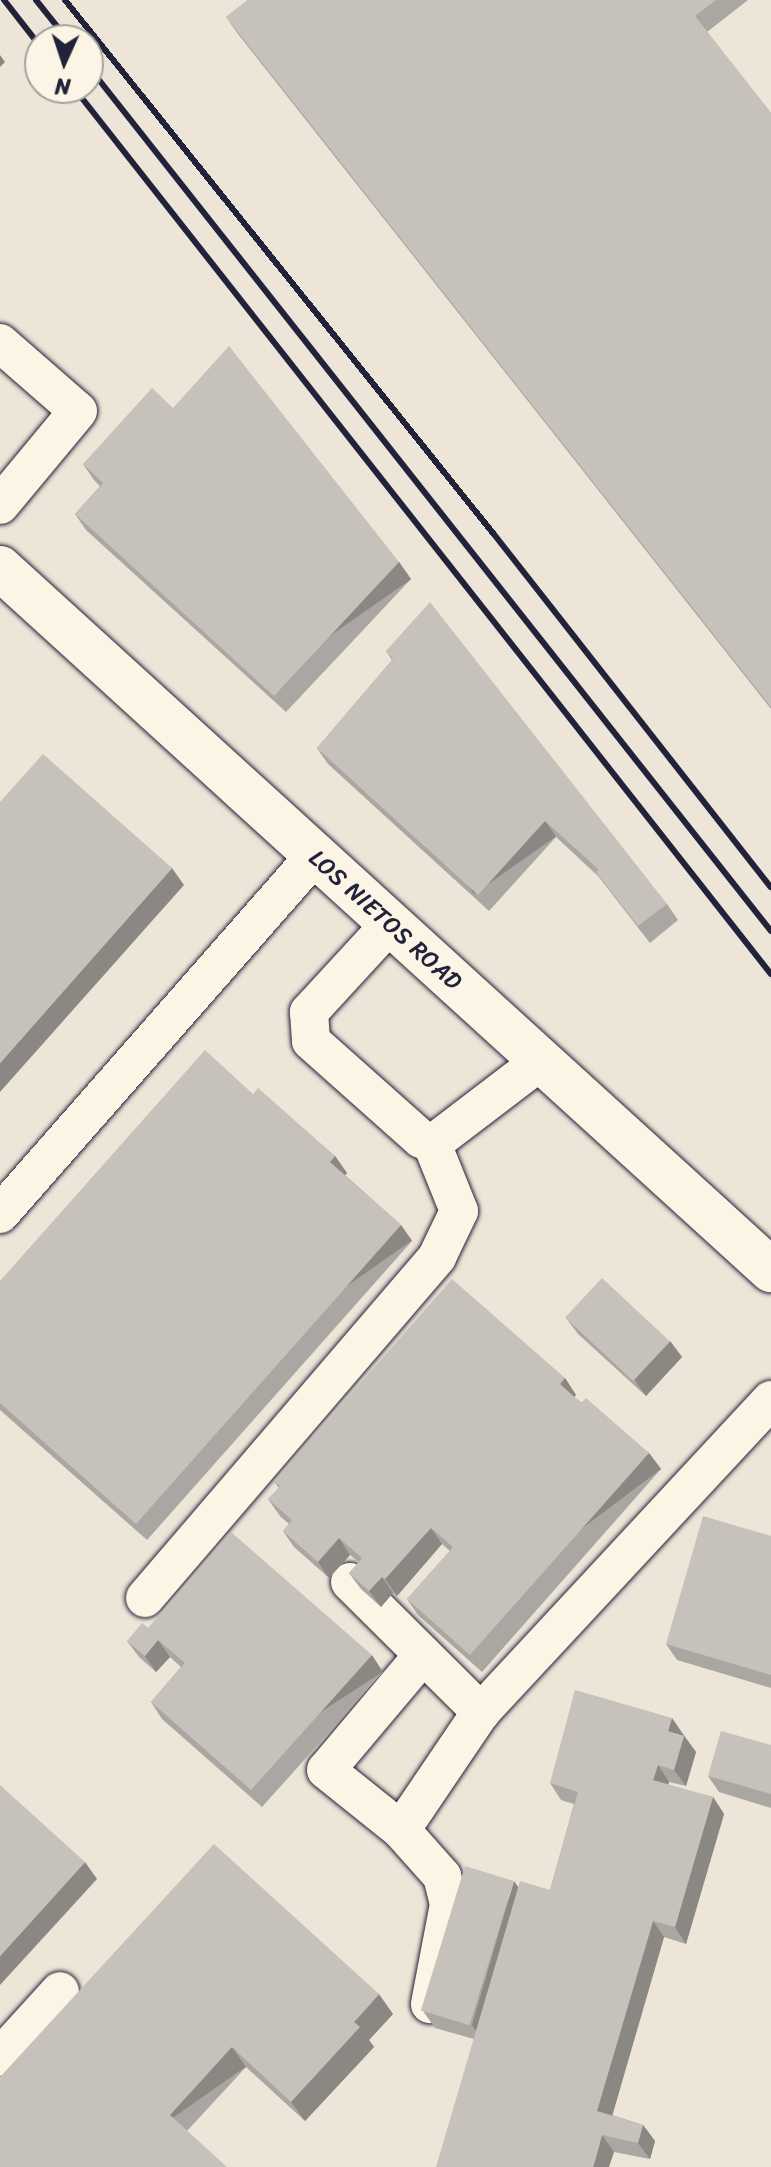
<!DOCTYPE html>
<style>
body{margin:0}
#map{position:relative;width:771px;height:2167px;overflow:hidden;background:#fcf5e5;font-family:Sriracha,sans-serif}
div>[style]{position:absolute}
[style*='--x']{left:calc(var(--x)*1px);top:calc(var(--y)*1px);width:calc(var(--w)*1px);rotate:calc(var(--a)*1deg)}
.built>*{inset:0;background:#ece5d8}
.roads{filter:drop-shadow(0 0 2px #22223b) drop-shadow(0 0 2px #22223b)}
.minor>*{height:38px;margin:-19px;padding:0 19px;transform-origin:19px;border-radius:19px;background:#fcf5e5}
.major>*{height:44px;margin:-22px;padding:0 22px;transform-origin:22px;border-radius:22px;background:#fcf5e5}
.rail>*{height:6px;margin:-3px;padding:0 3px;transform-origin:3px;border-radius:3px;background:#22223b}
.wall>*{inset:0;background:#aaa6a1}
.shaded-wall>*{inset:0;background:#8b8783;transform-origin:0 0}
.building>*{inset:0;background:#c6c1bb;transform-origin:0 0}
span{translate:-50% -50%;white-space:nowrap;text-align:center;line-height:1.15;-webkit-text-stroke:6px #fcf5e5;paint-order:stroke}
.street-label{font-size:24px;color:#22223b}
.north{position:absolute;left:24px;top:24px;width:80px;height:80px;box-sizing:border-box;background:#fcf5e5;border:2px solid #a5a1a1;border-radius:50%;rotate:183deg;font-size:22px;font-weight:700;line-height:32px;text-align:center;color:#22223b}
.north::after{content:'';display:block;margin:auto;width:28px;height:36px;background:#22223b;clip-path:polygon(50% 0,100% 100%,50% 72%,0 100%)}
</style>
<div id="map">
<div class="built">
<div style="clip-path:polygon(evenodd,0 0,771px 0,771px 2167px,0 2167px,0 0,40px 40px,88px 40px,88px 88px,40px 88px,40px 40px)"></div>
</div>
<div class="roads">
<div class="minor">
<div style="--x:0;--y:343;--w:103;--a:41.1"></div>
<div style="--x:78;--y:411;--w:122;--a:129.7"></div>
<div style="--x:390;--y:924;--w:120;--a:132.6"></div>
<div style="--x:309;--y:1012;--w:29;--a:86"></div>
<div style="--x:311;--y:1041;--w:147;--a:41.7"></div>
<div style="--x:421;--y:1139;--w:12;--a:24"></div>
<div style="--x:432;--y:1144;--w:137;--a:-37.3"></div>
<div style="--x:0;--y:1214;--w:477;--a:-48.7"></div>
<div style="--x:350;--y:1582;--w:185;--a:44.8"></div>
<div style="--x:481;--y:1712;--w:426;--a:-47.1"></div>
<div style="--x:145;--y:1598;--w:449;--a:-49.4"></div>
<div style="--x:437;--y:1257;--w:51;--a:-64.4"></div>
<div style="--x:459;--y:1211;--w:72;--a:-111.9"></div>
<div style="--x:423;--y:1655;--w:150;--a:130.1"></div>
<div style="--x:326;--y:1770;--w:96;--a:38.7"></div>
<div style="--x:401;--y:1830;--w:143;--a:-55.9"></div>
<div style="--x:401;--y:1830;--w:62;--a:48.3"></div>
<div style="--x:442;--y:1876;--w:29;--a:76"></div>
<div style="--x:449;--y:1904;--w:102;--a:100.8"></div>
<div style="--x:0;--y:2057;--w:89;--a:-47.7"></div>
</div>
<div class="major">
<div style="--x:0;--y:568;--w:1043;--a:42.32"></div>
</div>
</div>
<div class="rail">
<div style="--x:4;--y:0;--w:58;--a:52"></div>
<div style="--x:36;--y:0;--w:51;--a:51.3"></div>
<div style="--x:65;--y:0;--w:684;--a:51.24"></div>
<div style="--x:493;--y:533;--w:450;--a:51.9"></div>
<div style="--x:88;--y:66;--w:1102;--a:51.71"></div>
<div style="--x:74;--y:88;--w:1127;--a:51.81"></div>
</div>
<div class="wall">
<div style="clip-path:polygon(248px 0,748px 0,707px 32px,771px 113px,771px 709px,238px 34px,226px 17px)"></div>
<div style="clip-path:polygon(173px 408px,399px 562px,411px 579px,286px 712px,86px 530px,75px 514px,100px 486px,94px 480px,83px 464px)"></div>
<div style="clip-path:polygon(386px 651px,667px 904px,678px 920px,650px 943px,598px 876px,556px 837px,489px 911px,328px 764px,317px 748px,392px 660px)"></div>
<div style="clip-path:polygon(253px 1094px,335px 1156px,347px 1173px,345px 1175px,401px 1225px,412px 1241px,147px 1540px,0 1410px,0 1281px)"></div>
<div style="clip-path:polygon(566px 1318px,670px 1341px,682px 1357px,646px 1396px,578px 1334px)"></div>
<div style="clip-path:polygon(565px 1378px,576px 1395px,574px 1397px,649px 1453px,661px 1469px,482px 1672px,418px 1615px,407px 1599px,450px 1551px,442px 1544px,397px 1596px,393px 1593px,381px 1607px,361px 1589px,349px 1573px,359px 1562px,350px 1555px,329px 1578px,294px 1547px,283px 1531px,289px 1524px,280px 1516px,268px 1499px,279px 1488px,274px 1481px)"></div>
<div style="clip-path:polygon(771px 1536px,771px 1688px,677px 1660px,666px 1644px)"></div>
<div style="clip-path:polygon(148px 1628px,383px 1672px,262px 1807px,162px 1719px,151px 1702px,181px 1667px,170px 1657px,156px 1672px,139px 1657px,127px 1641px)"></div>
<div style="clip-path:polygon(672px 1718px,696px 1752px,686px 1786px,669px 1782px,668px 1785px,713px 1797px,724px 1814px,686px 1944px,664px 1937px,612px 2115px,643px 2125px,655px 2141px,650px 2159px,614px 2152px,474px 2039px,435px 2028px,423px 2011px,518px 1887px,550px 1890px,574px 1804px,561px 1800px,550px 1783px)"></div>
<div style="clip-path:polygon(771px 1745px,771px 1808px,719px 1792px,708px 1776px)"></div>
<div style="clip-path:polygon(393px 2014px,369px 2040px,374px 2047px,305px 2121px,246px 2067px,187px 2131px,0 2077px)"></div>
</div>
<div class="shaded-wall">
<div style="clip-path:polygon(0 55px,5px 62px,0 67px)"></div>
<div style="left:399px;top:562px;width:21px;height:183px;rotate:55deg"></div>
<div style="left:545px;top:821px;width:19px;height:100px;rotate:55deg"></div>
<div style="clip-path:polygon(172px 868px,184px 885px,0 1092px,0 1063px)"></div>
<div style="clip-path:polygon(335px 1156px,347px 1173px,342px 1178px,330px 1162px)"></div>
<div style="left:401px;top:1225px;width:19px;height:400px;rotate:55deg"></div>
<div style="clip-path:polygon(670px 1341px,682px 1357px,646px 1396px,634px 1379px)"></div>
<div style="clip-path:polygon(565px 1378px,576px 1395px,571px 1400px,560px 1384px)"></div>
<div style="left:649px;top:1453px;width:20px;height:270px;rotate:53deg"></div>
<div style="clip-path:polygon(431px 1528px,442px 1544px,397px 1596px,385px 1579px)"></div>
<div style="clip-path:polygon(339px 1538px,350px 1555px,329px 1578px,318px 1562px)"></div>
<div style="clip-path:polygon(382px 1577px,393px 1593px,381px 1607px,369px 1591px)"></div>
<div style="clip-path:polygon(158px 1640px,170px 1657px,156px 1672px,145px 1656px)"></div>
<div style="left:372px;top:1655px;width:20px;height:181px;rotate:57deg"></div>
<div style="clip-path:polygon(672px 1718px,683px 1735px,680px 1747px,668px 1731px)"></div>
<div style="clip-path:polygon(684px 1736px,696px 1752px,686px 1786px,674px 1770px)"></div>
<div style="clip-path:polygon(658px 1765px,669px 1782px,665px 1797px,653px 1780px)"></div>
<div style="clip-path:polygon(713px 1797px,724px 1814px,686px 1944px,675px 1927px)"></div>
<div style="clip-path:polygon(85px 1862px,97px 1879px,0 1985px,0 1956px)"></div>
<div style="clip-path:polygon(514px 1881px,526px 1898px,484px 2042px,472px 2025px)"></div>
<div style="clip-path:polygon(653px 1921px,664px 1937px,609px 2127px,597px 2111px)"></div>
<div style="clip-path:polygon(379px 1994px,393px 2014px,369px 2040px,374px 2047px,305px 2121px,291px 2102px,354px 2022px)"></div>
<div style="left:232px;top:2047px;width:24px;height:92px;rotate:55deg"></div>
<div style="clip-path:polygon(643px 2125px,655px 2141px,650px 2159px,638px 2143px)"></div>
<div style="clip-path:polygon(602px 2135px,614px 2152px,609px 2167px,593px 2167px)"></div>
</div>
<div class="building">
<div style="clip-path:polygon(248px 0,716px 0,695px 16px,771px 113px,771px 707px,226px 17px)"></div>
<div style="clip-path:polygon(229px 346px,399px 562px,274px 696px,75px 514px,103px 483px,83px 464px,152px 388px,173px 408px)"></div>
<div style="clip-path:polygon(430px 602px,667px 904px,638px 926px,596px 872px,599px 870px,545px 821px,478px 895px,317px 748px,393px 659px,386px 651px)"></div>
<div style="clip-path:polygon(43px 754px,172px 868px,0 1063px,0 802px)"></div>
<div style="clip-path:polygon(205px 1050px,253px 1094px,258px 1088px,335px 1156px,330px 1162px,401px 1225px,136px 1524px,0 1403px,0 1281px)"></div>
<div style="left:602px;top:1278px;width:93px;height:54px;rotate:43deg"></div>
<div style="clip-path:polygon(452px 1279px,565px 1378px,560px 1384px,581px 1403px,586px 1398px,649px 1453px,470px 1655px,407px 1599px,453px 1547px,431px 1528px,385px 1579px,382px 1577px,369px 1591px,349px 1573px,362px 1558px,339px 1538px,318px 1562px,283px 1531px,292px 1520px,268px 1499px,280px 1486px,274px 1481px)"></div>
<div style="clip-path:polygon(703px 1516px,771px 1536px,771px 1675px,666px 1644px)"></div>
<div style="clip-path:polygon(231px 1532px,372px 1655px,251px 1790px,151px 1702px,185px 1663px,158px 1640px,145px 1656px,127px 1641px,142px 1623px,148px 1628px)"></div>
<div style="clip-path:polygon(575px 1690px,672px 1718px,668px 1731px,684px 1736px,674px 1770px,658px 1765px,653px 1780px,713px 1797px,675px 1927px,653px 1921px,597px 2111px,643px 2125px,638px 2143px,602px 2135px,593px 2167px,436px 2167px,520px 1881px,550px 1890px,578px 1792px,550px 1783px)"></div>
<div style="clip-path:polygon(721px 1731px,771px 1745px,771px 1794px,708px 1776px)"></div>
<div style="clip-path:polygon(0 1785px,85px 1862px,0 1956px)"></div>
<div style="clip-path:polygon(214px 1844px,379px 1994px,354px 2022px,360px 2027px,291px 2102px,232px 2047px,170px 2115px,227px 2167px,0 2167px,0 2077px)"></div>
<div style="left:465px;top:1866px;width:51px;height:151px;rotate:17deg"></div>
</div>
<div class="street-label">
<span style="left:385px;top:920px;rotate:42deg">LOS NIETOS ROAD</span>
</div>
<div class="north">N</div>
</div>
